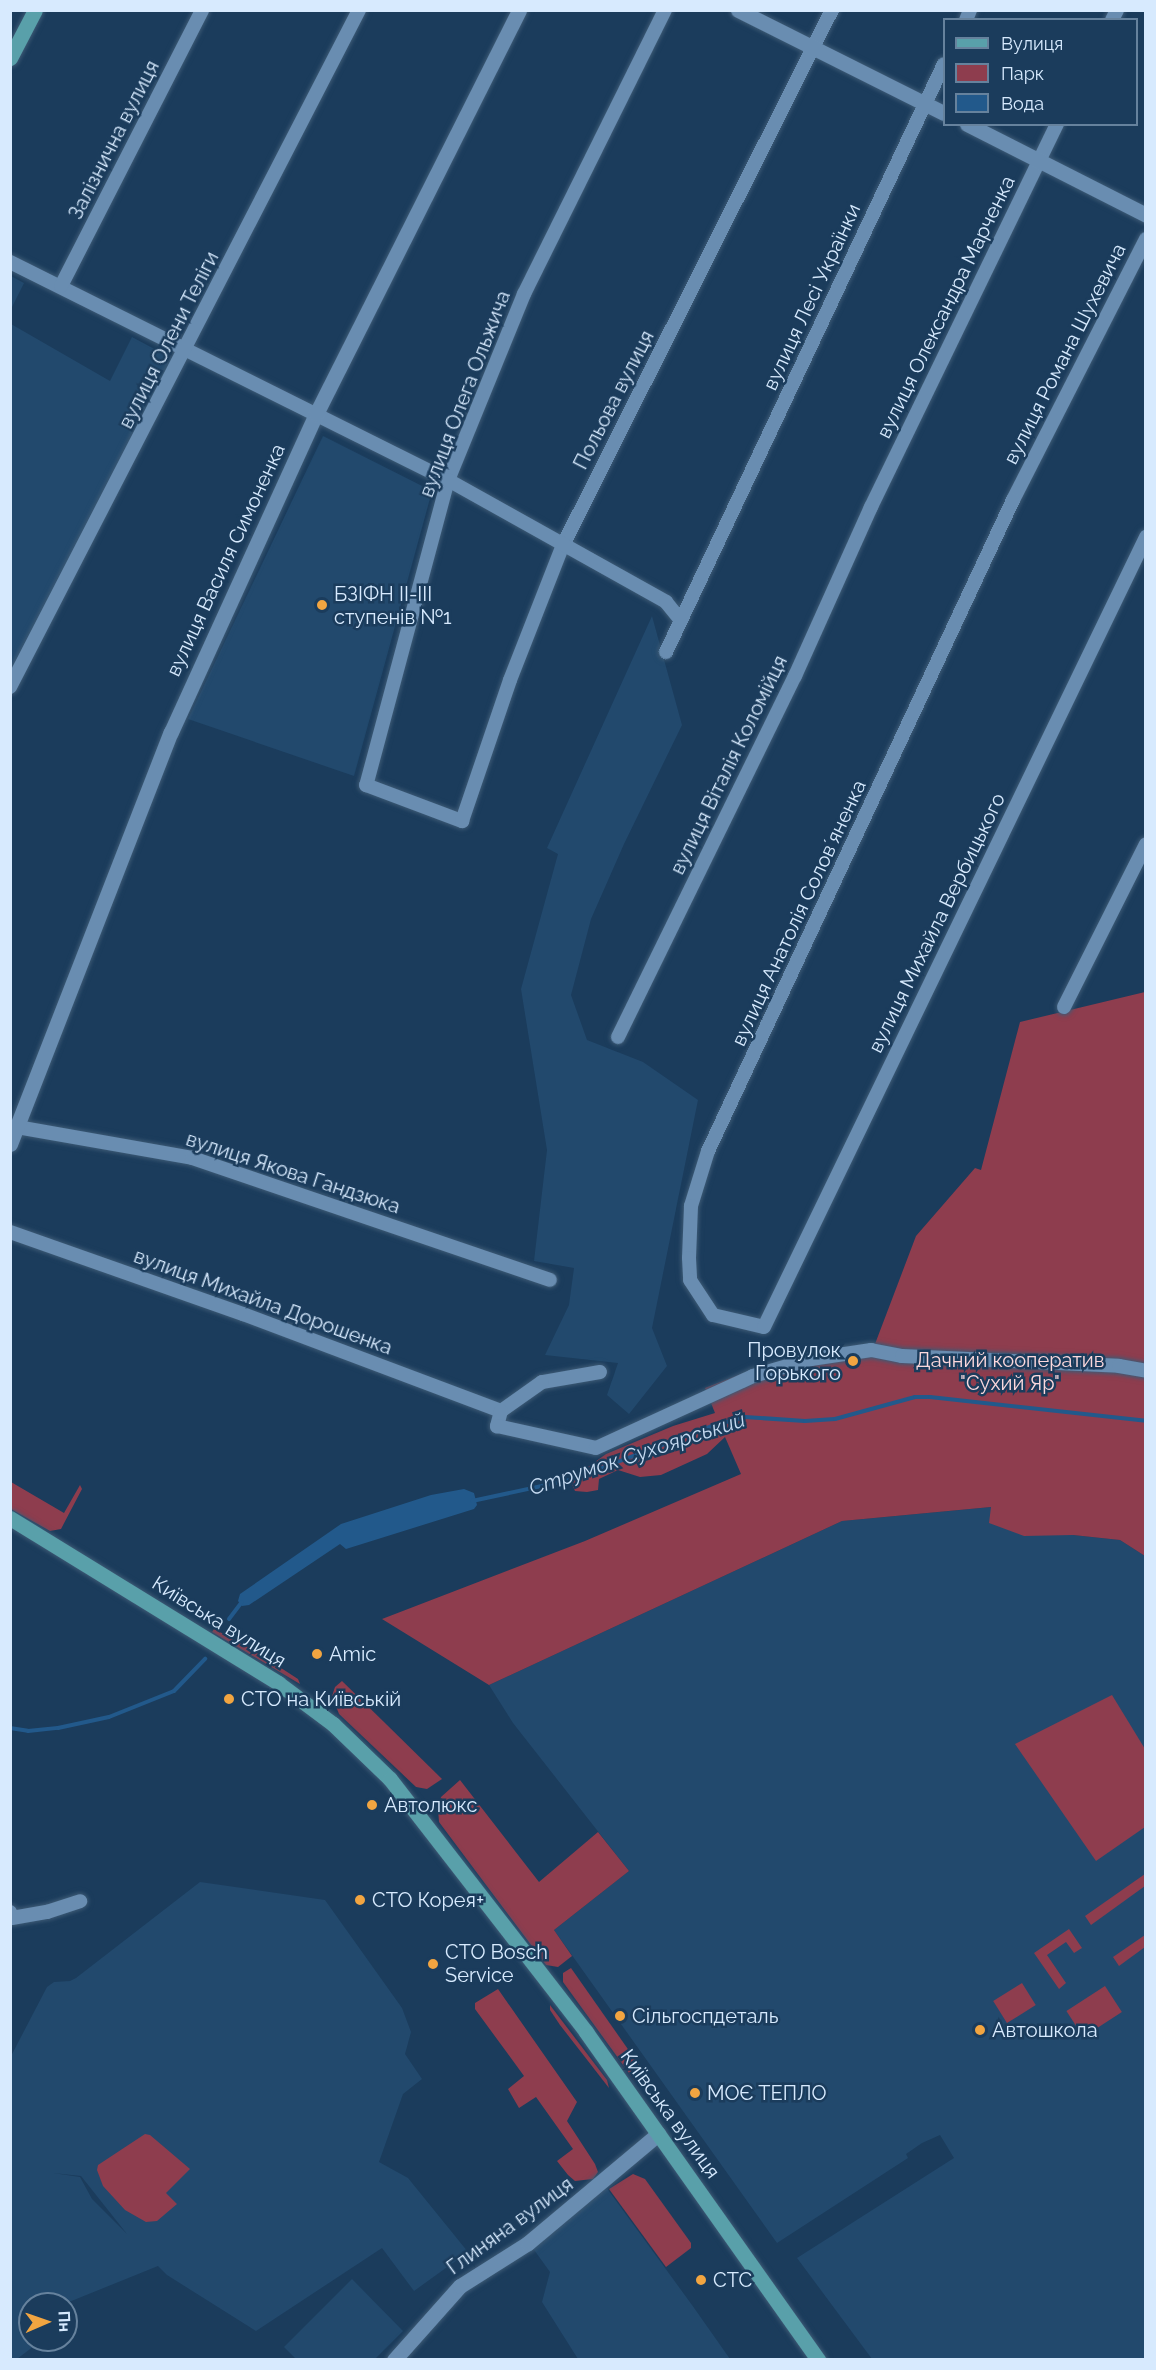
<!DOCTYPE html>
<meta charset="utf-8">
<style>
body{margin:0}
#map{position:relative;width:1156px;height:2370px;overflow:hidden;background:#1b3c5c;font-family:Raleway,sans-serif}
div>[style]{position:absolute}
[style*='--x']{left:calc(var(--x)*1px);top:calc(var(--y)*1px);width:calc(var(--w)*1px);rotate:calc(var(--a)*1deg)}
.built>*{inset:0;background:#22496d}
.green>*{inset:0;background:#8e3d4e;transform-origin:0 0}
.water>*{inset:0;background:#22598b}
.stream>*{height:4px;margin:-2px;padding:0 2px;transform-origin:2px;border-radius:2px;background:#22598b}
.roads{filter:drop-shadow(0 0 2px #3d5a75) drop-shadow(0 0 2px #3d5a75)}
.minor>*{height:14px;margin:-7px;padding:0 7px;transform-origin:7px;border-radius:7px;background:#698db1}
.tertiary>*{height:15px;margin:-7.5px;padding:0 7.5px;transform-origin:7.5px;border-radius:7.5px;background:#698db1}
.primary>*{height:15px;margin:-7.5px;padding:0 7.5px;transform-origin:7.5px;border-radius:7.5px;background:#59a0aa}
.dots>*{width:16px;height:16px;translate:-50% -50%;box-sizing:border-box;border:3px solid #1b3c5c;border-radius:50%}
span{translate:-50% -50%;white-space:nowrap;text-align:center;line-height:1.15;-webkit-text-stroke:5px #1b3c5c;paint-order:stroke}
.street-label{font-size:20px;color:#d7eafe}
.poi-label{font-size:20px;color:#d7eafe}
.left{translate:0 -50%;text-align:left}
.right{translate:-100% -50%;text-align:right}
.park-label{font-size:20px;color:#fcd9dd}
.water-label{font-size:21px;color:#c5daf1;font-style:italic}
.frame{position:absolute;inset:0;border:12px solid #d7eafe;pointer-events:none}
.legend{position:absolute;left:943px;top:18px;width:195px;height:108px;box-sizing:border-box;background:#1b3c5c;border:2px solid #66829d;margin:0;padding:8px 10px;list-style:none;font-size:18px;color:#d7eafe}
.legend li{display:flex;align-items:center;gap:12px;height:30px}
.legend b{width:30px;border:2px solid #66829d}
.north{position:absolute;left:18px;top:2292px;width:60px;height:60px;box-sizing:border-box;background:#1b3c5c;border:2px solid #66829d;border-radius:50%;rotate:88deg;font-size:16px;font-weight:700;line-height:24px;text-align:center;color:#d7eafe}
.north::after{content:'';display:block;margin:auto;width:21px;height:27px;background:#f2a541;clip-path:polygon(50% 0,100% 100%,50% 72%,0 100%)}
</style>
<div id="map">
<div class="built">
<div style="clip-path:polygon(11px 276px,24px 283px,11px 309px)"></div>
<div style="clip-path:polygon(11px 324px,110px 381px,132px 337px,175px 360px,11px 677px)"></div>
<div style="clip-path:polygon(323px 436px,432px 491px,354px 776px,188px 719px)"></div>
<div style="clip-path:polygon(652px 616px,682px 725px,624px 844px,591px 919px,571px 995px,587px 1040px,643px 1062px,698px 1100px,652px 1328px,667px 1366px,629px 1414px,607px 1395px,618px 1363px,545px 1355px,569px 1305px,574px 1268px,534px 1261px,547px 1150px,521px 989px,558px 854px,547px 848px)"></div>
<div style="clip-path:polygon(992px 1507px,1073px 1535px,1120px 1540px,1145px 1556px,1145px 2359px,872px 2359px,797px 2258px,954px 2158px,940px 2135px,922px 2143px,906px 2154px,908px 2158px,777px 2243px,554px 1930px,629px 1871px,513px 1723px,489px 1685px,842px 1521px)"></div>
<div style="clip-path:polygon(evenodd,200px 1882px,325px 1900px,402px 2008px,411px 2032px,405px 2054px,422px 2079px,403px 2094px,379px 2162px,408px 2178px,468px 2252px,414px 2291px,382px 2248px,256px 2331px,167px 2275px,158px 2266px,64px 2304px,30px 2304px,30px 2340px,34px 2340px,34px 2346px,17px 2359px,11px 2359px,10px 2058px,47px 1987px,54px 1982px,70px 1981px,76px 1978px,200px 1882px,53px 2173px,81px 2176px,127px 2234px,92px 2199px,80px 2177px,53px 2173px)"></div>
<div style="clip-path:polygon(606px 2187px,692px 2305px,730px 2359px,578px 2359px,542px 2302px,550px 2272px,532px 2247px)"></div>
<div style="clip-path:polygon(352px 2279px,403px 2331px,375px 2359px,296px 2359px,284px 2347px)"></div>
</div>
<div class="green">
<div style="clip-path:polygon(1145px 992px,1145px 1556px,1120px 1540px,1073px 1535px,1024px 1536px,989px 1523px,991px 1507px,842px 1521px,489px 1685px,382px 1619px,585px 1541px,741px 1474px,725px 1437px,707px 1454px,661px 1475px,640px 1477px,618px 1470px,599px 1479px,598px 1490px,587px 1492px,575px 1491px,570px 1480px,606px 1454px,673px 1426px,715px 1413px,705px 1388px,751px 1370px,875px 1344px,916px 1236px,975px 1168px,981px 1170px,1020px 1022px)"></div>
<div style="clip-path:polygon(11px 1482px,64px 1513px,80px 1485px,82px 1489px,61px 1529px,50px 1531px,11px 1509px)"></div>
<div style="clip-path:polygon(214px 1629px,250px 1648px,298px 1679px,300px 1684px,212px 1632px)"></div>
<div style="clip-path:polygon(342px 1681px,385px 1723px,442px 1779px,427px 1789px,416px 1787px,339px 1714px,332px 1696px,335px 1687px)"></div>
<div style="clip-path:polygon(1112px 1695px,1145px 1749px,1145px 1827px,1096px 1861px,1015px 1744px)"></div>
<div style="clip-path:polygon(460px 1780px,539px 1882px,598px 1832px,629px 1871px,554px 1930px,572px 1956px,558px 1967px,546px 1965px,439px 1822px,438px 1809px,441px 1797px)"></div>
<div style="clip-path:polygon(1145px 1874px,1145px 1886px,1091px 1925px,1085px 1916px)"></div>
<div style="clip-path:polygon(1069px 1929px,1082px 1948px,1074px 1953px,1066px 1942px,1047px 1955px,1066px 1983px,1059px 1989px,1034px 1953px)"></div>
<div style="clip-path:polygon(1145px 1935px,1145px 1947px,1119px 1966px,1113px 1957px)"></div>
<div style="clip-path:polygon(571px 1968px,651px 2082px,650px 2084px,640px 2084px,634px 2080px,563px 1982px,563px 1973px)"></div>
<div style="left:1022px;top:1983px;width:26px;height:34px;rotate:58deg"></div>
<div style="left:1105px;top:1986px;width:31px;height:46px;rotate:57deg"></div>
<div style="clip-path:polygon(498px 1989px,577px 2102px,567px 2121px,595px 2164px,598px 2172px,593px 2179px,575px 2181px,568px 2175px,557px 2161px,573px 2149px,536px 2097px,519px 2108px,508px 2089px,524px 2076px,475px 2009px,475px 2003px)"></div>
<div style="clip-path:polygon(550px 2005px,607px 2080px,609px 2088px,560px 2025px,550px 2010px)"></div>
<div style="clip-path:polygon(145px 2134px,150px 2135px,190px 2169px,166px 2193px,177px 2204px,157px 2221px,146px 2222px,125px 2210px,103px 2186px,97px 2170px,98px 2165px)"></div>
<div style="clip-path:polygon(633px 2174px,645px 2179px,691px 2243px,691px 2248px,666px 2267px,609px 2189px)"></div>
</div>
<div class="water">
<div style="clip-path:polygon(464px 1489px,474px 1493px,477px 1505px,474px 1509px,346px 1549px,340px 1544px,249px 1605px,242px 1606px,238px 1601px,240px 1594px,341px 1524px,431px 1495px)"></div>
</div>
<div class="stream">
<div style="--x:472;--y:1501;--w:100;--a:-12.1"></div>
<div style="--x:570;--y:1480;--w:155;--a:-20.8"></div>
<div style="--x:715;--y:1425;--w:31;--a:-15"></div>
<div style="--x:745;--y:1417;--w:60;--a:3.8"></div>
<div style="--x:805;--y:1421;--w:30;--a:-4"></div>
<div style="--x:835;--y:1419;--w:83;--a:-15.4"></div>
<div style="--x:915;--y:1397;--w:15;--a:0"></div>
<div style="--x:930;--y:1397;--w:217;--a:6.3"></div>
<div style="--x:229;--y:1619;--w:21;--a:-53"></div>
<div style="--x:10;--y:1728;--w:18;--a:9"></div>
<div style="--x:28;--y:1731;--w:30;--a:-6"></div>
<div style="--x:58;--y:1728;--w:52;--a:-12.2"></div>
<div style="--x:109;--y:1717;--w:70;--a:-21.8"></div>
<div style="--x:174;--y:1691;--w:45;--a:-45.9"></div>
</div>
<div class="roads">
<div class="minor">
<div style="--x:665;--y:10;--w:317;--a:116.4"></div>
<div style="--x:524;--y:294;--w:201;--a:112.2"></div>
<div style="--x:448;--y:480;--w:316;--a:105"></div>
<div style="--x:366;--y:785;--w:103;--a:20.6"></div>
<div style="--x:462;--y:821;--w:149;--a:-71.2"></div>
<div style="--x:510;--y:680;--w:145;--a:-68.6"></div>
<div style="--x:563;--y:545;--w:599;--a:-63.31"></div>
<div style="--x:966;--y:20;--w:11;--a:-68"></div>
<div style="--x:1112;--y:20;--w:11;--a:-63"></div>
<div style="--x:1146;--y:239;--w:293;--a:117"></div>
<div style="--x:1013;--y:500;--w:719;--a:115.1"></div>
<div style="--x:708;--y:1151;--w:58;--a:107.2"></div>
<div style="--x:691;--y:1206;--w:52;--a:92.2"></div>
<div style="--x:689;--y:1258;--w:22;--a:87"></div>
<div style="--x:690;--y:1280;--w:42;--a:56.7"></div>
<div style="--x:713;--y:1315;--w:52;--a:13.2"></div>
<div style="--x:764;--y:1327;--w:878;--a:-64.19"></div>
<div style="--x:10;--y:262;--w:489;--a:26.5"></div>
<div style="--x:448;--y:480;--w:250;--a:29.2"></div>
<div style="--x:666;--y:602;--w:22;--a:51"></div>
<div style="--x:61;--y:286;--w:310;--a:-62.9"></div>
<div style="--x:666;--y:652;--w:650;--a:-64.7"></div>
<div style="--x:10;--y:687;--w:762;--a:-62.73"></div>
<div style="--x:1064;--y:1007;--w:182;--a:-63.3"></div>
<div style="--x:618;--y:1037;--w:402;--a:-63.9"></div>
<div style="--x:795;--y:676;--w:185;--a:-65.8"></div>
<div style="--x:871;--y:507;--w:426;--a:-64.1"></div>
<div style="--x:17;--y:1127;--w:178;--a:10"></div>
<div style="--x:192;--y:1158;--w:378;--a:18.8"></div>
<div style="--x:10;--y:1232;--w:247;--a:19.4"></div>
<div style="--x:243;--y:1314;--w:276;--a:20.6"></div>
<div style="--x:600;--y:1372;--w:59;--a:170.2"></div>
<div style="--x:542;--y:1382;--w:50;--a:144.7"></div>
<div style="--x:501;--y:1411;--w:16;--a:105"></div>
<div style="--x:497;--y:1426;--w:101;--a:12.5"></div>
<div style="--x:596;--y:1448;--w:173;--a:-24.6"></div>
<div style="--x:753;--y:1376;--w:60;--a:-16.3"></div>
<div style="--x:811;--y:1359;--w:61;--a:-8.5"></div>
<div style="--x:871;--y:1350;--w:32;--a:11"></div>
<div style="--x:902;--y:1356;--w:217;--a:2.6"></div>
<div style="--x:1119;--y:1366;--w:27;--a:10"></div>
<div style="--x:10;--y:1912;--w:6;--a:72"></div>
<div style="--x:12;--y:1918;--w:36;--a:-10"></div>
<div style="--x:47;--y:1912;--w:35;--a:-18"></div>
</div>
<div class="tertiary">
<div style="--x:738;--y:10;--w:230;--a:26.6"></div>
<div style="--x:967;--y:124;--w:201;--a:26.9"></div>
<div style="--x:10;--y:1144;--w:442;--a:-68.7"></div>
<div style="--x:171;--y:732;--w:349;--a:-65.5"></div>
<div style="--x:316;--y:414;--w:452;--a:-63.3"></div>
<div style="--x:394;--y:2360;--w:99;--a:-48.3"></div>
<div style="--x:460;--y:2286;--w:80;--a:-32.3"></div>
<div style="--x:528;--y:2243;--w:170;--a:-40"></div>
</div>
<div class="primary">
<div style="--x:10;--y:58;--w:54;--a:-62.5"></div>
<div style="--x:10;--y:1518;--w:315;--a:31.6"></div>
<div style="--x:278;--y:1683;--w:69;--a:36.7"></div>
<div style="--x:333;--y:1724;--w:79;--a:44"></div>
<div style="--x:390;--y:1779;--w:320;--a:52.2"></div>
<div style="--x:586;--y:2032;--w:402;--a:54.7"></div>
</div>
</div>
<div class="dots">
<div style="left:322px;top:605px;background:#f2a541"></div>
<div style="left:853px;top:1361px;background:#f2a541"></div>
<div style="left:317px;top:1654px;background:#f2a541"></div>
<div style="left:229px;top:1699px;background:#f2a541"></div>
<div style="left:372px;top:1805px;background:#f2a541"></div>
<div style="left:360px;top:1900px;background:#f2a541"></div>
<div style="left:433px;top:1964px;background:#f2a541"></div>
<div style="left:620px;top:2016px;background:#f2a541"></div>
<div style="left:980px;top:2030px;background:#f2a541"></div>
<div style="left:695px;top:2093px;background:#f2a541"></div>
<div style="left:701px;top:2280px;background:#f2a541"></div>
</div>
<div class="street-label">
<span style="left:114px;top:140px;rotate:-63deg">Залізнична вулиця</span>
<span style="left:812px;top:297px;rotate:-65deg">вулиця Лесі Українки</span>
<span style="left:946px;top:307px;rotate:-64deg">вулиця Олександра Марченка</span>
<span style="left:169px;top:340px;rotate:-63deg">вулиця Олени Теліги</span>
<span style="left:1065px;top:354px;rotate:-63deg">вулиця Романа Шухевича</span>
<span style="left:465px;top:394px;rotate:-69deg">вулиця Олега Ольжича</span>
<span style="left:614px;top:400px;rotate:-63deg">Польова вулиця</span>
<span style="left:226px;top:560px;rotate:-65deg">вулиця Василя Симоненка</span>
<span style="left:729px;top:765px;rotate:-64deg">вулиця Віталія Коломійця</span>
<span style="left:799px;top:913px;rotate:-65deg">вулиця Анатолія Соловʼяненка</span>
<span style="left:937px;top:923px;rotate:-64deg">вулиця Михайла Вербицького</span>
<span style="left:293px;top:1173px;rotate:18deg">вулиця Якова Гандзюка</span>
<span style="left:263px;top:1302px;rotate:20deg">вулиця Михайла Дорошенка</span>
<span style="left:219px;top:1622px;rotate:32deg">Київська вулиця</span>
<span style="left:670px;top:2114px;rotate:54deg">Київська вулиця</span>
<span style="left:510px;top:2226px;rotate:-36deg">Глиняна вулиця</span>
</div>
<div class="poi-label">
<span class="left" style="left:334px;top:606px">БЗІФН ІІ-ІІІ<br>ступенів №1</span>
<span class="right" style="left:841px;top:1362px">Провулок<br>Горького</span>
<span class="left" style="left:329px;top:1654px">Amic</span>
<span class="left" style="left:241px;top:1699px">СТО на Київській</span>
<span class="left" style="left:384px;top:1805px">Автолюкс</span>
<span class="left" style="left:372px;top:1900px">СТО Корея+</span>
<span class="left" style="left:445px;top:1964px">СТО Bosch<br>Service</span>
<span class="left" style="left:632px;top:2016px">Сільгоспдеталь</span>
<span class="left" style="left:992px;top:2030px">Автошкола</span>
<span class="left" style="left:707px;top:2093px">МОЄ ТЕПЛО</span>
<span class="left" style="left:713px;top:2280px">СТС</span>
</div>
<div class="park-label">
<span style="left:1010px;top:1372px">Дачний кооператив<br>"Сухий Яр"</span>
</div>
<div class="water-label">
<span style="left:637px;top:1454px;rotate:-18deg">Струмок Сухоярський</span>
</div>
<div class="frame"></div>
<ul class="legend">
<li><b style="height:8px;background:#59a0aa"></b>Вулиця</li>
<li><b style="height:16px;background:#8e3d4e"></b>Парк</li>
<li><b style="height:16px;background:#22598b"></b>Вода</li>
</ul>
<div class="north">Пн</div>
</div>
